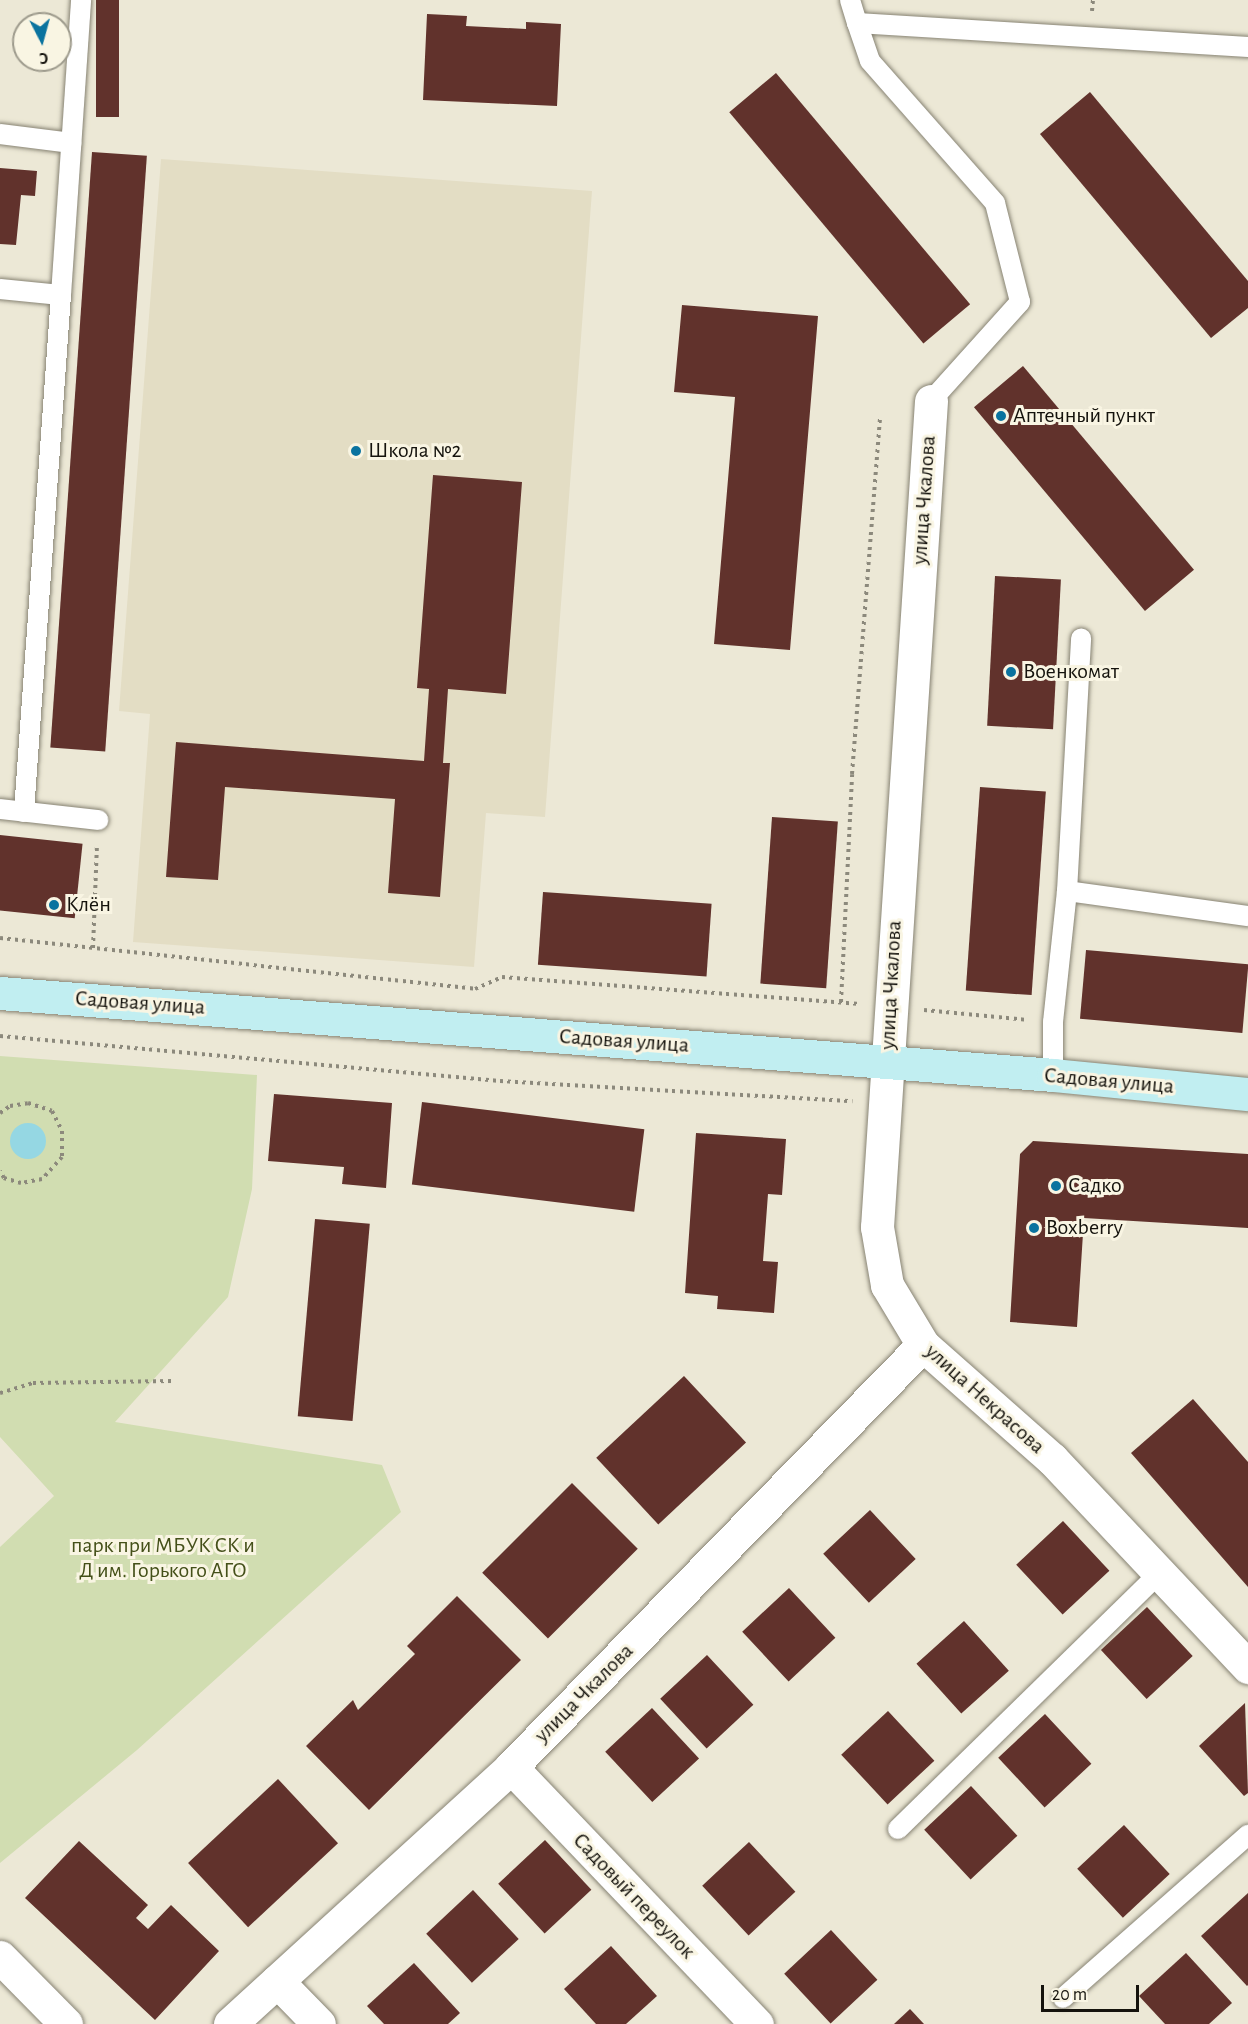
<!DOCTYPE html>
<meta charset="utf-8">
<style>
body{margin:0}
#map{position:relative;width:1248px;height:2024px;overflow:hidden;background:#ece8d6;font-family:"Alegreya Sans",sans-serif}
div>[style]{position:absolute}
[style*='--x']{left:calc(var(--x)*1px);top:calc(var(--y)*1px);width:calc(var(--w)*1px);rotate:calc(var(--a)*1deg)}
.built>*{inset:0;background:#e3ddc4}
.green>*{inset:0;background:#d1ddb1}
.water>*{inset:0;background:#95d7e3}
.round{border-radius:50%}
.building>*{inset:0;background:#61322c;transform-origin:0 0}
.path>*{height:4px;margin-top:-2px;transform-origin:0;background:repeating-linear-gradient(90deg,#8c897c 0 3px,transparent 0 7.5px)}
.roads{filter:drop-shadow(0 0 2px #878373) drop-shadow(0 0 2px #878373)}
.lane>*{height:20px;margin:-10px;padding:0 10px;transform-origin:10px;border-radius:10px;background:#fff}
.street>*{height:33px;margin:-16.5px;padding:0 16.5px;transform-origin:16.5px;border-radius:16.5px;background:#fff}
.secondary>*{height:33px;margin:-16.5px;padding:0 16.5px;transform-origin:16.5px;border-radius:16.5px;background:#c1eef1}
.dots>*{width:16px;height:16px;translate:-50% -50%;box-sizing:border-box;border:3px solid #f9f5e3;border-radius:50%}
span{translate:-50% -50%;white-space:nowrap;text-align:center;line-height:1.15;-webkit-text-stroke:6px #f9f5e3;paint-order:stroke}
.poi-label{font-size:22px;color:#15130d}
.left{translate:0 -50%;text-align:left}
.street-label{font-size:22px;color:#15130d}
.park-label{font-size:22px;color:#445019}
.north{position:absolute;left:12px;top:12px;width:60px;height:60px;box-sizing:border-box;background:#f9f5e3;border:2px solid #9e9b8d;border-radius:50%;rotate:174deg;font-size:16px;font-weight:700;line-height:24px;text-align:center;color:#15130d}
.north::after{content:'';display:block;margin:auto;width:21px;height:27px;background:#0a739f;clip-path:polygon(50% 0,100% 100%,50% 72%,0 100%)}
.scale{position:absolute;left:1041px;top:1985px;width:98px;height:27px;box-sizing:border-box;border:3px solid #15130d;border-top:0;padding-left:8px;font-size:18px;line-height:21px;white-space:nowrap;color:#15130d;-webkit-text-stroke:4px #f9f5e3;paint-order:stroke}
</style>
<div id="map">
<div class="built">
<div style="clip-path:polygon(161px 159px,592px 191px,545px 817px,486px 813px,474px 967px,133px 942px,150px 714px,119px 711px)"></div>
</div>
<div class="green">
<div style="clip-path:polygon(0 1056px,257px 1075px,252px 1189px,228px 1297px,115px 1422px,382px 1465px,401px 1512px,137px 1750px,0 1863px,0 1547px,54px 1496px,0 1437px)"></div>
</div>
<div class="water">
<div class="round" style="left:10px;top:1123px;width:36px;height:36px"></div>
</div>
<div class="building">
<div style="left:96px;top:0;width:23px;height:117px"></div>
<div style="clip-path:polygon(427px 14px,467px 16px,466px 26px,526px 29px,526px 22px,561px 24px,557px 106px,423px 100px)"></div>
<div style="left:776px;top:73px;width:302px;height:61px;rotate:50deg"></div>
<div style="clip-path:polygon(1090px 92px,1248px 281px,1248px 308px,1211px 338px,1040px 134px)"></div>
<div style="left:92px;top:152px;width:55px;height:597px;rotate:4deg"></div>
<div style="clip-path:polygon(0 168px,37px 171px,35px 196px,21px 195px,16px 245px,0 244px)"></div>
<div style="clip-path:polygon(682px 305px,818px 316px,790px 650px,714px 644px,735px 397px,674px 392px)"></div>
<div style="left:1023px;top:366px;width:266px;height:64px;rotate:50deg"></div>
<div style="clip-path:polygon(433px 475px,522px 482px,506px 694px,448px 689px,443px 763px,450px 763px,440px 897px,388px 893px,395px 799px,225px 787px,218px 880px,166px 877px,176px 742px,424px 761px,429px 689px,417px 688px)"></div>
<div style="left:995px;top:576px;width:66px;height:150px;rotate:3deg"></div>
<div style="left:980px;top:787px;width:66px;height:204px;rotate:4deg"></div>
<div style="left:772px;top:817px;width:66px;height:167px;rotate:4deg"></div>
<div style="left:0;top:835px;width:83px;height:75px;rotate:6deg"></div>
<div style="left:543px;top:892px;width:169px;height:73px;rotate:4deg"></div>
<div style="left:1086px;top:950px;width:163px;height:69px;rotate:5deg"></div>
<div style="clip-path:polygon(274px 1094px,392px 1103px,386px 1188px,342px 1184px,344px 1167px,268px 1161px)"></div>
<div style="left:422px;top:1102px;width:224px;height:83px;rotate:7deg"></div>
<div style="clip-path:polygon(696px 1133px,786px 1139px,782px 1195px,768px 1194px,763px 1261px,778px 1262px,774px 1313px,717px 1309px,718px 1296px,685px 1293px)"></div>
<div style="clip-path:polygon(1033px 1141px,1248px 1154px,1248px 1228px,1084px 1218px,1077px 1327px,1010px 1322px,1020px 1154px)"></div>
<div style="left:315px;top:1219px;width:55px;height:198px;rotate:5deg"></div>
<div style="left:684px;top:1376px;width:91px;height:120px;rotate:47deg"></div>
<div style="clip-path:polygon(1193px 1399px,1248px 1462px,1248px 1587px,1131px 1453px)"></div>
<div style="left:572px;top:1483px;width:93px;height:127px;rotate:45deg"></div>
<div style="left:870px;top:1510px;width:67px;height:64px;rotate:47deg"></div>
<div style="left:1063px;top:1521px;width:68px;height:64px;rotate:47deg"></div>
<div style="left:789px;top:1588px;width:68px;height:64px;rotate:47deg"></div>
<div style="clip-path:polygon(457px 1596px,521px 1660px,369px 1810px,306px 1746px,353px 1700px,358px 1710px,415px 1654px,407px 1646px)"></div>
<div style="left:1147px;top:1607px;width:67px;height:63px;rotate:47deg"></div>
<div style="left:964px;top:1621px;width:67px;height:64px;rotate:48deg"></div>
<div style="left:707px;top:1655px;width:68px;height:64px;rotate:47deg"></div>
<div style="clip-path:polygon(1245px 1703px,1248px 1793px,1244px 1796px,1199px 1746px)"></div>
<div style="left:652px;top:1708px;width:69px;height:64px;rotate:47deg"></div>
<div style="left:888px;top:1711px;width:68px;height:64px;rotate:47deg"></div>
<div style="left:1045px;top:1714px;width:68px;height:64px;rotate:47deg"></div>
<div style="left:278px;top:1779px;width:88px;height:123px;rotate:47deg"></div>
<div style="left:971px;top:1786px;width:68px;height:64px;rotate:47deg"></div>
<div style="left:1124px;top:1825px;width:67px;height:64px;rotate:47deg"></div>
<div style="left:545px;top:1840px;width:68px;height:64px;rotate:47deg"></div>
<div style="clip-path:polygon(79px 1841px,148px 1905px,136px 1918px,148px 1929px,171px 1905px,219px 1951px,155px 2020px,25px 1898px)"></div>
<div style="left:749px;top:1842px;width:68px;height:64px;rotate:47deg"></div>
<div style="left:473px;top:1890px;width:67px;height:64px;rotate:47deg"></div>
<div style="clip-path:polygon(1248px 1893px,1248px 1985px,1247px 1986px,1201px 1936px)"></div>
<div style="left:831px;top:1930px;width:68px;height:64px;rotate:47deg"></div>
<div style="clip-path:polygon(611px 1946px,657px 1996px,626px 2024px,596px 2024px,564px 1989px)"></div>
<div style="clip-path:polygon(1186px 1953px,1232px 2003px,1209px 2024px,1165px 2024px,1139px 1996px)"></div>
<div style="clip-path:polygon(414px 1963px,460px 2013px,448px 2024px,384px 2024px,367px 2006px)"></div>
<div style="clip-path:polygon(910px 2009px,924px 2024px,894px 2024px)"></div>
</div>
<div class="path">
<div style="--x:1092;--y:11;--w:11;--a:-85"></div>
<div style="--x:0;--y:938;--w:478;--a:6.1"></div>
<div style="--x:475;--y:989;--w:30;--a:-24"></div>
<div style="--x:502;--y:977;--w:359;--a:4.3"></div>
<div style="--x:93;--y:948;--w:104;--a:-87.8"></div>
<div style="--x:841;--y:1002;--w:228;--a:-87.2"></div>
<div style="--x:852;--y:774;--w:358;--a:-85.5"></div>
<div style="--x:924;--y:1010;--w:103;--a:5.5"></div>
<div style="--x:0;--y:1036;--w:502;--a:5.14"></div>
<div style="--x:500;--y:1081;--w:353;--a:3.3"></div>
<div style="--x:0;--y:1113;--w:12;--a:-35"></div>
<div style="--x:10;--y:1106;--w:18;--a:-9"></div>
<div style="--x:28;--y:1103;--w:25;--a:18"></div>
<div style="--x:52;--y:1111;--w:22;--a:63"></div>
<div style="--x:62;--y:1131;--w:26;--a:90"></div>
<div style="--x:62;--y:1157;--w:30;--a:132"></div>
<div style="--x:42;--y:1179;--w:21;--a:169"></div>
<div style="--x:21;--y:1183;--w:18;--a:-164"></div>
<div style="--x:4;--y:1178;--w:8;--a:-120"></div>
<div style="--x:0;--y:1393;--w:34;--a:-17"></div>
<div style="--x:33;--y:1383;--w:139;--a:-0.8"></div>
</div>
<div class="roads">
<div class="lane">
<div style="--x:850;--y:0;--w:24;--a:73"></div>
<div style="--x:857;--y:23;--w:392;--a:3.5"></div>
<div style="--x:857;--y:23;--w:40;--a:71.1"></div>
<div style="--x:870;--y:61;--w:189;--a:48.6"></div>
<div style="--x:995;--y:203;--w:102;--a:75.8"></div>
<div style="--x:1020;--y:302;--w:133;--a:132"></div>
<div style="--x:0;--y:134;--w:72;--a:7.2"></div>
<div style="--x:0;--y:289;--w:61;--a:5.6"></div>
<div style="--x:61;--y:295;--w:296;--a:-86.1"></div>
<div style="--x:0;--y:809;--w:99;--a:6.4"></div>
<div style="--x:24;--y:812;--w:518;--a:-85.91"></div>
<div style="--x:1067;--y:891;--w:183;--a:7.9"></div>
<div style="--x:1053;--y:1075;--w:53;--a:-90"></div>
<div style="--x:1053;--y:1022;--w:132;--a:-83.9"></div>
<div style="--x:1067;--y:891;--w:253;--a:-86.8"></div>
<div style="--x:898;--y:1829;--w:364;--a:-44.4"></div>
<div style="--x:1063;--y:1998;--w:247;--a:-41.4"></div>
</div>
<div class="street">
<div style="--x:931;--y:401;--w:828;--a:93.74"></div>
<div style="--x:877;--y:1227;--w:59;--a:80.2"></div>
<div style="--x:887;--y:1285;--w:70;--a:59"></div>
<div style="--x:923;--y:1345;--w:172;--a:41.5"></div>
<div style="--x:1052;--y:1459;--w:286;--a:46.7"></div>
<div style="--x:511;--y:1767;--w:356;--a:46.3"></div>
<div style="--x:0;--y:1957;--w:94;--a:45.4"></div>
<div style="--x:277;--y:1981;--w:60;--a:45.7"></div>
<div style="--x:230;--y:2024;--w:381;--a:-42.4"></div>
<div style="--x:511;--y:1767;--w:590;--a:-45.69"></div>
</div>
<div class="secondary">
<div style="--x:0;--y:993;--w:1056;--a:4.45"></div>
<div style="--x:1053;--y:1075;--w:196;--a:5.6"></div>
</div>
</div>
<div class="dots">
<div style="left:1001px;top:416px;background:#0a739f"></div>
<div style="left:356px;top:451px;background:#0a739f"></div>
<div style="left:1011px;top:672px;background:#0a739f"></div>
<div style="left:54px;top:905px;background:#0a739f"></div>
<div style="left:1056px;top:1186px;background:#0a739f"></div>
<div style="left:1034px;top:1228px;background:#0a739f"></div>
</div>
<div class="poi-label">
<span class="left" style="left:1013px;top:416px">Аптечный пункт</span>
<span class="left" style="left:368px;top:451px">Школа №2</span>
<span class="left" style="left:1023px;top:672px">Военкомат</span>
<span class="left" style="left:66px;top:905px">Клён</span>
<span class="left" style="left:1068px;top:1186px">Садко</span>
<span class="left" style="left:1046px;top:1228px">Boxberry</span>
</div>
<div class="street-label">
<span style="left:924px;top:500px;rotate:-86deg">улица Чкалова</span>
<span style="left:891px;top:985px;rotate:-87deg">улица Чкалова</span>
<span style="left:140px;top:1003px;rotate:4deg">Садовая улица</span>
<span style="left:624px;top:1041px;rotate:4deg">Садовая улица</span>
<span style="left:1109px;top:1081px;rotate:5deg">Садовая улица</span>
<span style="left:985px;top:1399px;rotate:42deg">улица Некрасова</span>
<span style="left:584px;top:1693px;rotate:-45deg">улица Чкалова</span>
<span style="left:634px;top:1896px;rotate:46deg">Садовый переулок</span>
</div>
<div class="park-label">
<span style="left:163px;top:1558px">парк при МБУК СК и<br>Д им. Горького АГО</span>
</div>
<div class="north">С</div>
<div class="scale">20 m</div>
</div>
